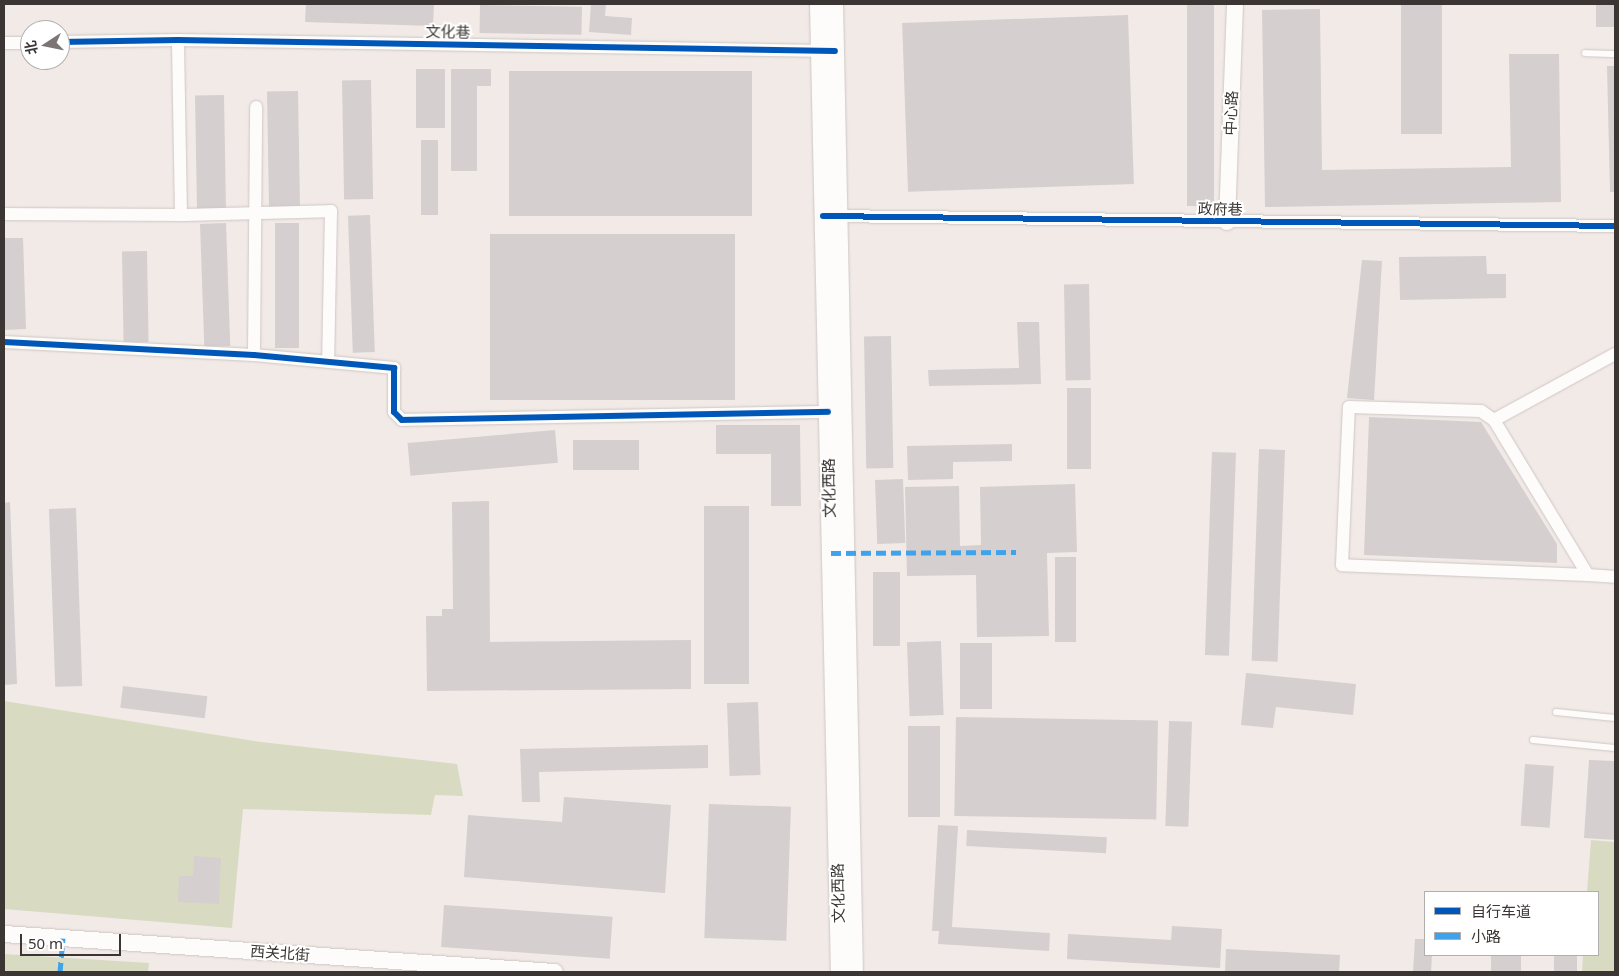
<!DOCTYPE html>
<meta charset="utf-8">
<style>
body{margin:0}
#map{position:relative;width:1619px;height:976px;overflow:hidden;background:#f2eae7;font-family:"Noto Sans","Noto Sans SC",sans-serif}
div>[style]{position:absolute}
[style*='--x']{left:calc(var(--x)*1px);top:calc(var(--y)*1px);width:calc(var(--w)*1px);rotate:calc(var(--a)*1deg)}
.green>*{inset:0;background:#d8dbc2}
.building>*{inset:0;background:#d5cfd0;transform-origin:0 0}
.roads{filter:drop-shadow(0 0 1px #cdc7c4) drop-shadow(0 0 1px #cdc7c4)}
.service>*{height:6px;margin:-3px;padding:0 3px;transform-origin:3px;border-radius:3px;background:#fdfcfb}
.minor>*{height:12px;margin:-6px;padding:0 6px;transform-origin:6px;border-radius:6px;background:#fdfcfb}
.tertiary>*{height:16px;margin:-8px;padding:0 8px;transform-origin:8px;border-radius:8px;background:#fdfcfb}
.secondary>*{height:18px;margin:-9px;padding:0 9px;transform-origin:9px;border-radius:9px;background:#fdfcfb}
.quiet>*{height:5px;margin-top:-2.5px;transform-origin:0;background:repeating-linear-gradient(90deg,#3fa3eb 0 10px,transparent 0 15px)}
.cycleway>*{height:6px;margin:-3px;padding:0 3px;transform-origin:3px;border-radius:3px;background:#0057b8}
span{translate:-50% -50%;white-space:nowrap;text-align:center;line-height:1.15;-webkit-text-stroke:4px #fff;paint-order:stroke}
.street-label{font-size:15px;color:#3b3634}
.frame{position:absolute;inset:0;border:5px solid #3b3634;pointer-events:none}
.legend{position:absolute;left:1424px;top:891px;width:175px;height:65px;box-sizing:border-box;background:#fff;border:1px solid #b1afae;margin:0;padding:6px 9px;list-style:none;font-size:15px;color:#3b3634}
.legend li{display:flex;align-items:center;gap:10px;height:25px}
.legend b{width:25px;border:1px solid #b1afae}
.north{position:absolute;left:20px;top:20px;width:50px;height:50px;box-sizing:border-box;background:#fff;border:1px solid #b1afae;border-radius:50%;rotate:259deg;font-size:14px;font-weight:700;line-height:20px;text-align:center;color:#3b3634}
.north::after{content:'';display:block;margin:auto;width:18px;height:22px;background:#7b7573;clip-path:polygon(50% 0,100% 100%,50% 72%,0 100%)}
.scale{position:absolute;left:20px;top:934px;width:101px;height:22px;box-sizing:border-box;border:2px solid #3b3634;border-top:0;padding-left:6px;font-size:15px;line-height:18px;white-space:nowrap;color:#3b3634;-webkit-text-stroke:4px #fff;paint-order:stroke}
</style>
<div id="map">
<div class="green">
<div style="clip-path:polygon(4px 701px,261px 742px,457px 764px,463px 796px,435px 795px,431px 815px,243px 809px,232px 928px,4px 909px)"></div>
<div style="clip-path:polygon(1591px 840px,1615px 842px,1615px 972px,1582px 972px,1583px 955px,1598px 955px,1598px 892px,1587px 892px)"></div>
<div style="clip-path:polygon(4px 954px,149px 963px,148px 972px,4px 972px)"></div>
</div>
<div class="building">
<div style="clip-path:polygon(306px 4px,434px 4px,433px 26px,305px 22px)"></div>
<div style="clip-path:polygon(591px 4px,606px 4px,605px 16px,632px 18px,631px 35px,589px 32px)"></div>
<div style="left:1187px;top:4px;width:27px;height:202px"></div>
<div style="left:1401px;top:4px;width:41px;height:130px"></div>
<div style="left:1596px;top:4px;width:19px;height:23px"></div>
<div style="left:480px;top:5px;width:102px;height:28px;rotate:1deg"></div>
<div style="clip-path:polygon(1320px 9px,1322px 170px,1511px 167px,1509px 54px,1559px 54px,1561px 202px,1265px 207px,1262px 10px)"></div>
<div style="left:1128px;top:15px;width:169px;height:226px;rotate:88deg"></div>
<div style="clip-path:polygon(1607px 66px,1615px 66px,1615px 192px,1610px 192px)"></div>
<div style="left:416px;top:69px;width:29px;height:59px"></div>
<div style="clip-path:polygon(451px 69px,491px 69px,491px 86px,477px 86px,477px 171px,451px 171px)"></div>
<div style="left:509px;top:71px;width:243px;height:145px"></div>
<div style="left:371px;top:80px;width:119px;height:29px;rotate:89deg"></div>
<div style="left:298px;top:91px;width:117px;height:31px;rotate:89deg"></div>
<div style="left:224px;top:95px;width:115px;height:29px;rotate:89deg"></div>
<div style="left:421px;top:140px;width:17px;height:75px"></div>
<div style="left:370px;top:215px;width:137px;height:22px;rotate:88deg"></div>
<div style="left:226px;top:223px;width:123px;height:26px;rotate:88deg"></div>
<div style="left:275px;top:223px;width:24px;height:125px"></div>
<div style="left:490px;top:234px;width:245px;height:166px"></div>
<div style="clip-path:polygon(4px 238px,23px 238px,26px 329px,4px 330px)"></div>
<div style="left:147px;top:251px;width:91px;height:25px;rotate:89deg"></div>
<div style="clip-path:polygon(1486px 256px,1487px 274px,1506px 274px,1506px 298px,1400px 300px,1399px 257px)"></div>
<div style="clip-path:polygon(1362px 260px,1382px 261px,1374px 400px,1347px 398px)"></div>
<div style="left:1089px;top:284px;width:96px;height:25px;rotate:89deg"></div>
<div style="clip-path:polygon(1017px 322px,1039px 322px,1041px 384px,929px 386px,928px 370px,1019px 368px)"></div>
<div style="left:891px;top:336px;width:132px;height:27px;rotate:89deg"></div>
<div style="left:1067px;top:388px;width:24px;height:81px"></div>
<div style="clip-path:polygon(1369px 417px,1481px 422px,1557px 544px,1557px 563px,1364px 555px)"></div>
<div style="clip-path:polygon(716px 425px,800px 425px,801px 506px,771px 506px,771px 454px,716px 454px)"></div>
<div style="left:555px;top:430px;width:33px;height:148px;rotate:85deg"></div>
<div style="left:639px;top:440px;width:30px;height:66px;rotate:90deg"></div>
<div style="clip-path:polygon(1012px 444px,1012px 461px,953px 462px,953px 479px,908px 480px,907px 446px)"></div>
<div style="left:1259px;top:449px;width:26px;height:212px;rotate:2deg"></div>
<div style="left:1212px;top:452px;width:24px;height:203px;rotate:2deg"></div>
<div style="left:903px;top:479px;width:64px;height:28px;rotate:88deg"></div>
<div style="clip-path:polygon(1075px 484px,1077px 552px,1047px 553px,1049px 636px,977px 637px,976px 575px,907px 576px,905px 487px,959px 486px,960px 546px,981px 545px,980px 487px)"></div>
<div style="clip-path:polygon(489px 501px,490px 642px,691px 640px,691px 689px,427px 691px,426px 616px,442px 616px,442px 609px,453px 609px,452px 502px)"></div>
<div style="clip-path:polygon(10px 502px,17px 684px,4px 685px,4px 503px)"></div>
<div style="left:704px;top:506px;width:45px;height:178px"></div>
<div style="left:76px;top:508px;width:178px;height:27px;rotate:88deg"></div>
<div style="left:1055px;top:557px;width:21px;height:85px"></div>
<div style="left:873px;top:572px;width:27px;height:74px"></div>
<div style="left:941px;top:641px;width:74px;height:34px;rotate:88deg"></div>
<div style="left:960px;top:643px;width:32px;height:66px"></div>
<div style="clip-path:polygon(1246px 673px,1356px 684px,1353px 715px,1276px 707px,1273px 728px,1241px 725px)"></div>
<div style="left:123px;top:686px;width:85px;height:22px;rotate:7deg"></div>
<div style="left:758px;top:702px;width:73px;height:31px;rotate:88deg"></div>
<div style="left:956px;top:717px;width:202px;height:99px;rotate:1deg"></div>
<div style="left:1169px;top:721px;width:23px;height:105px;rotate:2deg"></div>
<div style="left:908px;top:726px;width:32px;height:91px"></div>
<div style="clip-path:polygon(708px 745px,708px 768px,539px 772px,540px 802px,522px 802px,520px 749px)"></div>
<div style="clip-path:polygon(1589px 760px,1615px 761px,1615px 840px,1584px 838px)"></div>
<div style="left:1525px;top:764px;width:29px;height:62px;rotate:4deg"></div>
<div style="clip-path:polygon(564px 797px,671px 805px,665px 893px,464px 877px,468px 815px,562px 822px)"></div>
<div style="left:709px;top:804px;width:82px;height:134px;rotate:2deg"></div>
<div style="clip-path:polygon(938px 825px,958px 826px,952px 927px,1050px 933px,1049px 951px,938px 944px,939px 931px,932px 931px)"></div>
<div style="left:967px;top:830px;width:140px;height:16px;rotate:3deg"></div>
<div style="clip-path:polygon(194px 856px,221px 858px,219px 904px,178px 902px,179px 876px,193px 876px)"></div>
<div style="left:444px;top:905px;width:169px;height:42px;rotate:4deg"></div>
<div style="clip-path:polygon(1172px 926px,1222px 929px,1220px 968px,1067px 959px,1068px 934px,1171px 940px)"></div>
<div style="clip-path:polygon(1415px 939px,1425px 939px,1425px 955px,1432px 955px,1431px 972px,1413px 972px)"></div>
<div style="clip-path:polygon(1226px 949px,1340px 955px,1339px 972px,1225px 972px)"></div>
<div style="left:1491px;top:955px;width:30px;height:17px"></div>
<div style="left:1554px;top:955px;width:23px;height:17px"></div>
</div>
<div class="roads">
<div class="service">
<div style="--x:1585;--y:53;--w:30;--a:2"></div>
<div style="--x:1556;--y:712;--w:59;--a:5.8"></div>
<div style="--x:1533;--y:740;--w:82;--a:5.6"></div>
</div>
<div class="minor">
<div style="--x:60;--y:42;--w:118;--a:-1"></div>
<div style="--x:178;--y:40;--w:649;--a:0.97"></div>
<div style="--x:4;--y:43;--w:26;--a:0"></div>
<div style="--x:4;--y:214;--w:177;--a:0.3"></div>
<div style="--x:181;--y:215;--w:175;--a:-91"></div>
<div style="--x:181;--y:215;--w:150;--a:-1.5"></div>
<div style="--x:331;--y:211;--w:151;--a:91.1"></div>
<div style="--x:830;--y:216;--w:785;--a:0.73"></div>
<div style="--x:4;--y:342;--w:250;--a:3"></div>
<div style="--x:254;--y:355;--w:141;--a:5.3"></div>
<div style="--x:394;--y:368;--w:44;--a:90"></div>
<div style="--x:394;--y:412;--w:11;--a:45"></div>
<div style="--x:402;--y:420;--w:426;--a:-1.1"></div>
<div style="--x:254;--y:355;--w:248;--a:-89.5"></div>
<div style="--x:1494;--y:420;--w:138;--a:-28.6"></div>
<div style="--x:1588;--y:575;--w:246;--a:-177.7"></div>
<div style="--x:1342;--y:565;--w:158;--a:-87.5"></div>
<div style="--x:1349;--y:407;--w:132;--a:1.7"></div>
<div style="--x:1481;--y:411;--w:16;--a:35"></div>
<div style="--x:1494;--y:420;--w:181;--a:58.8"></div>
<div style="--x:1588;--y:575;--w:27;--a:4"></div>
</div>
<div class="tertiary">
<div style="--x:1227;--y:222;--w:218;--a:-87.9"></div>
<div style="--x:4;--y:934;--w:552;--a:3.95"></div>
</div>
<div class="secondary">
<div style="--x:819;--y:4;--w:968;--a:88.76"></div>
<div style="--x:834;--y:4;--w:968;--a:88.82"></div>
</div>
</div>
<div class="quiet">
<div style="--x:831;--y:553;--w:185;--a:-0.3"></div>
<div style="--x:60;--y:972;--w:34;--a:-85"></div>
</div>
<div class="cycleway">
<div style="--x:60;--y:42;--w:118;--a:-1"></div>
<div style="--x:178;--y:40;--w:657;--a:0.96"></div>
<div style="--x:823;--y:216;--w:792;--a:0.72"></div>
<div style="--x:4;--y:342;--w:250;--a:3"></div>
<div style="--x:254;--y:355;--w:141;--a:5.3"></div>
<div style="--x:394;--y:368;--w:44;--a:90"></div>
<div style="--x:394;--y:412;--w:11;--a:45"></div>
<div style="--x:402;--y:420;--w:426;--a:-1.1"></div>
</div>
<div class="street-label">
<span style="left:448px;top:32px;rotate:1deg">文化巷</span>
<span style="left:1231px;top:113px;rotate:-88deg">中心路</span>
<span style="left:1220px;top:209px;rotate:1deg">政府巷</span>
<span style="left:829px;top:488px;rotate:-91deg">文化西路</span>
<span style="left:838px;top:893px;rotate:-91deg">文化西路</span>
<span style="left:280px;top:953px;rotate:4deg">西关北街</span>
</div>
<div class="frame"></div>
<ul class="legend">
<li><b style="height:6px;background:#0057b8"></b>自行车道</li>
<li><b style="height:6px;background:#3fa3eb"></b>小路</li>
</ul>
<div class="north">北</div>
<div class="scale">50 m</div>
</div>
